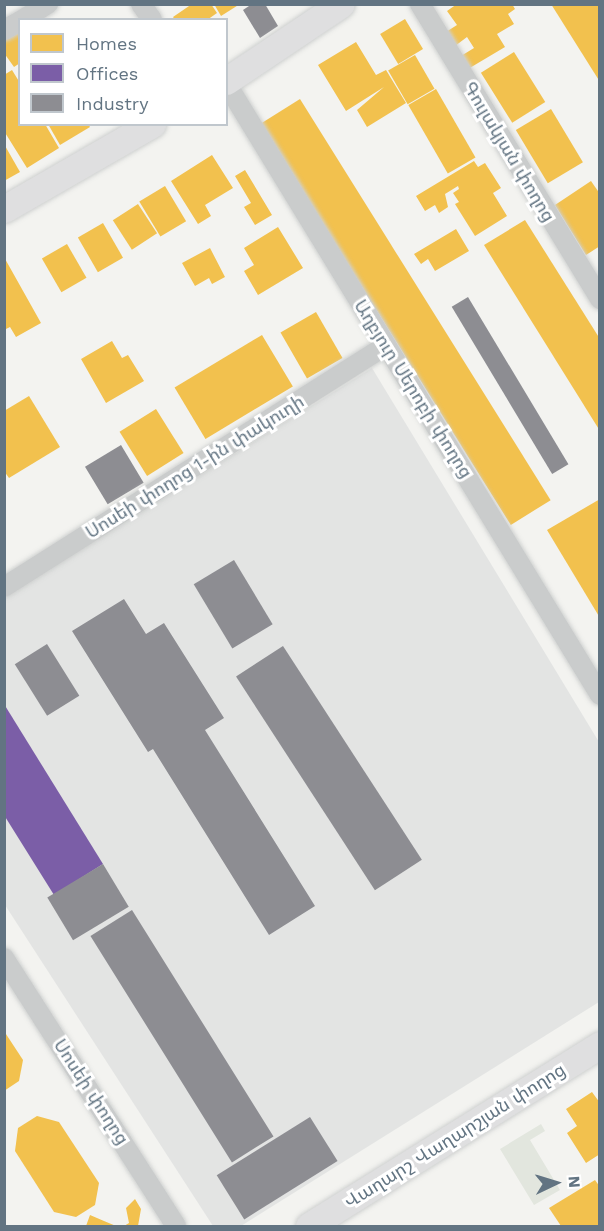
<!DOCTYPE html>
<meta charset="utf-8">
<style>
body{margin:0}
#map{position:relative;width:604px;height:1231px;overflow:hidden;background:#f3f3f0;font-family:"Work Sans","Noto Sans Armenian",sans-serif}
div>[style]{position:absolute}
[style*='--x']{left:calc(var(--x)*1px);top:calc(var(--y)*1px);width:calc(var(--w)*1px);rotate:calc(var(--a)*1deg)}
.built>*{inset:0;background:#e3e4e3}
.green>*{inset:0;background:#e2e6de}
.homes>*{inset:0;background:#f2c14e;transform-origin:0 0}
.offices>*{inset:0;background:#7b5ea7}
.industry>*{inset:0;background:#8d8d92;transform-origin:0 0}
.roads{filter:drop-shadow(0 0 2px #cfd1d0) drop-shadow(0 0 2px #cfd1d0)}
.street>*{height:20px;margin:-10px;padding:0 10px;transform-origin:10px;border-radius:10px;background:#cacccc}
.secondary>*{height:27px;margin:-13.5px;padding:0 13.5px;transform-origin:13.5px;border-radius:13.5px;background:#dfdfe0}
span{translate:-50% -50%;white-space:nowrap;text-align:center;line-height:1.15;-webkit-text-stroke:6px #fff;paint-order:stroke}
.street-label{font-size:18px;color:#627482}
.frame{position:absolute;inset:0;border:6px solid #627482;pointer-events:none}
.legend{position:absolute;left:18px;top:18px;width:210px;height:108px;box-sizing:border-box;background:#fff;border:2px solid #c0c7cd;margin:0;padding:8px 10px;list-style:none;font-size:18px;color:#627482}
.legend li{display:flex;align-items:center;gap:12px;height:30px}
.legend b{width:30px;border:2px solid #c0c7cd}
.north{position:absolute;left:526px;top:1153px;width:60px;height:60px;-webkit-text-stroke:4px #fff;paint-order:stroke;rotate:86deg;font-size:16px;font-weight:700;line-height:24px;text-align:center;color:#627482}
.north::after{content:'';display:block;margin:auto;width:21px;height:27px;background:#627482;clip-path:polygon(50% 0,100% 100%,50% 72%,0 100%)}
</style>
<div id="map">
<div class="built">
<div style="clip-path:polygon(372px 368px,599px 742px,599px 1002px,241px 1226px,213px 1226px,5px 905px,5px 597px)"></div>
</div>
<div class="green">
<div style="clip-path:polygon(541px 1124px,545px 1131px,530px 1140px,560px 1190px,534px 1205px,500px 1149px)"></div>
</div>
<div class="homes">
<div style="clip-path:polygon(192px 4px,211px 4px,217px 13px,207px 20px,175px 20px,173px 17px)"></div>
<div style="clip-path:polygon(214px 4px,240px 4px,221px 16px)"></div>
<div style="clip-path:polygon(457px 4px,512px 4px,515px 9px,508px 14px,514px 24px,497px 34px,505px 47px,468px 69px,461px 56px,474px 48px,467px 37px,455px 46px,446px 32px,457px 25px,447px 11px)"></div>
<div style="clip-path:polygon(551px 4px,600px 4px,600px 82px)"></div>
<div style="left:405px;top:19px;width:35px;height:29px;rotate:59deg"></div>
<div style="clip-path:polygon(20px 29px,20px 63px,14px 67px,4px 53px,4px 39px)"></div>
<div style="clip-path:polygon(356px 42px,376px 75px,386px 70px,406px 103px,367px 127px,357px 110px,384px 87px,346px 111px,318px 65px)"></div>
<div style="left:514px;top:52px;width:59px;height:39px;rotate:58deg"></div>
<div style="left:415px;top:55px;width:39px;height:31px;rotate:60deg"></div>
<div style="clip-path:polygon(12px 70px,20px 83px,20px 124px,45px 124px,59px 148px,27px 168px,4px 131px,4px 75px)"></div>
<div style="left:436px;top:89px;width:79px;height:32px;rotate:60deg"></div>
<div style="left:300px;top:99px;width:473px;height:47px;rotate:58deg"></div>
<div style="left:551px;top:109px;width:62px;height:41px;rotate:59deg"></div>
<div style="clip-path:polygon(48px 124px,88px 124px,90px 127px,60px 145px)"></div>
<div style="clip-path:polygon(4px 144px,20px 172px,4px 181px)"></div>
<div style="clip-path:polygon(212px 155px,233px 188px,205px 205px,211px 216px,198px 224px,171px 181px)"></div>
<div style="clip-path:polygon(474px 161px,478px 167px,485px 163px,501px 188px,493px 193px,507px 216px,475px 236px,455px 204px,459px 202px,453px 193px,459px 189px,458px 186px,445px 194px,448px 207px,439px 213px,435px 205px,425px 211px,416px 196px)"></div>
<div style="clip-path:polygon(245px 170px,272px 215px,255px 225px,244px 207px,251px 203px,235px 176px)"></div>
<div style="clip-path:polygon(591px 181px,600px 194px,600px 246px,586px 255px,555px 205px)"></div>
<div style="left:165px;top:186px;width:41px;height:30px;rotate:59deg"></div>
<div style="left:138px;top:204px;width:35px;height:30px;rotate:57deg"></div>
<div style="clip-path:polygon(525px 220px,600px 339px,600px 431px,484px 245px)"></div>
<div style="left:103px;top:223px;width:40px;height:29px;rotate:60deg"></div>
<div style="clip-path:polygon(278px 227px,303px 268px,258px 295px,244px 271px,254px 265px,244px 248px)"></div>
<div style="clip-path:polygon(456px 229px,469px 251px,435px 271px,428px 259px,421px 264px,414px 254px)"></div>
<div style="left:67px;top:244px;width:39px;height:29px;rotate:60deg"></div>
<div style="clip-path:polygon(210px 248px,225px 277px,212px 284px,209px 278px,195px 286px,182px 263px)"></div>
<div style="clip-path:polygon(4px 257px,41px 323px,16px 337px,10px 327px,4px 330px)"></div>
<div style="left:316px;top:312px;width:53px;height:41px;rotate:60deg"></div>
<div style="left:262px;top:335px;width:60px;height:102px;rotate:59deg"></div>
<div style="clip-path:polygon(112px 341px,122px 358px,128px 355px,144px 381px,106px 403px,81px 359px)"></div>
<div style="clip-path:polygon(29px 396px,60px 447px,9px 478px,4px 471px,4px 411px)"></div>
<div style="left:156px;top:409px;width:52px;height:43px;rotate:58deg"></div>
<div style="clip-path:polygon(600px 499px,600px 618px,547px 530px)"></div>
<div style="clip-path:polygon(4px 1031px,23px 1060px,19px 1081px,4px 1091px)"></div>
<div style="clip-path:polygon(592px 1092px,600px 1103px,600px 1154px,586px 1163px,567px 1133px,577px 1126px,566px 1109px)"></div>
<div style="clip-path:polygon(37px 1116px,59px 1122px,99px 1183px,95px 1205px,76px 1217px,54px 1212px,15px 1151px,18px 1128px)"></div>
<div style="clip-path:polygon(595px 1180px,600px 1187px,600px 1226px,561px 1226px,549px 1208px)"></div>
<div style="clip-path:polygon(135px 1199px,141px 1209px,138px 1226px,124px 1226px,129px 1223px,126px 1208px)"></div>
<div style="clip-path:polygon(90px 1215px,104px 1221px,116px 1226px,86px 1226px)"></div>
</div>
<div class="offices">
<div style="clip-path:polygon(4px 704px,103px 864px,54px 895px,4px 815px)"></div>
</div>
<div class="industry">
<div style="clip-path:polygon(252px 4px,265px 4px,278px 26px,260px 38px,243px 10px)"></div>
<div style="left:468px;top:297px;width:195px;height:19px;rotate:59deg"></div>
<div style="left:121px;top:445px;width:44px;height:42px;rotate:59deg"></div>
<div style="left:234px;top:560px;width:75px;height:47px;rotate:59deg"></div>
<div style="clip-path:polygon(124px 599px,146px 634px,164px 623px,224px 718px,205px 730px,315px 906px,269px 935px,153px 749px,148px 752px,72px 631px)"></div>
<div style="left:47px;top:644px;width:61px;height:38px;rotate:58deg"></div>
<div style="left:283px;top:646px;width:255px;height:56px;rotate:57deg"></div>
<div style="left:103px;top:864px;width:50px;height:65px;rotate:59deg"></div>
<div style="left:132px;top:910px;width:267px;height:49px;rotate:58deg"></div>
<div style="left:310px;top:1117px;width:52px;height:110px;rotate:58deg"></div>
</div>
<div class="roads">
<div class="street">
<div style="--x:141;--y:4;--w:19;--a:55"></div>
<div style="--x:420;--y:4;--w:346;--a:58.6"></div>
<div style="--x:22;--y:20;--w:31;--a:-32"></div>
<div style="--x:4;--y:30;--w:18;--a:-29"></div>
<div style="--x:226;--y:83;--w:717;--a:58.57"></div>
<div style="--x:4;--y:587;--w:451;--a:-32.3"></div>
<div style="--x:4;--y:958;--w:318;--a:57.3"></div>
</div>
<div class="secondary">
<div style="--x:226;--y:81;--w:138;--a:-33.8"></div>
<div style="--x:4;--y:209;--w:171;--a:-29.9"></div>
<div style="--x:309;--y:1226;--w:343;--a:-31.9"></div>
</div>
</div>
<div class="street-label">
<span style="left:509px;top:152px;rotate:59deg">Գուլակյան փողոց</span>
<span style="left:413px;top:389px;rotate:58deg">Աղբյուր Սերոբի փողոց</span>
<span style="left:195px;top:467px;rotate:-32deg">Սոսեի փողոց 1-ին փակուղի</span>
<span style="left:91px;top:1092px;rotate:57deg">Սոսեի փողոց</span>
<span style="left:455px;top:1136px;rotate:-32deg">Վաղարշ Վաղարշյան փողոց</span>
</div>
<div class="frame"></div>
<ul class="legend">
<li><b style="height:16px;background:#f2c14e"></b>Homes</li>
<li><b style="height:16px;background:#7b5ea7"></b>Offices</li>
<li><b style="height:16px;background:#8d8d92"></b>Industry</li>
</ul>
<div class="north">N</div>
</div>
